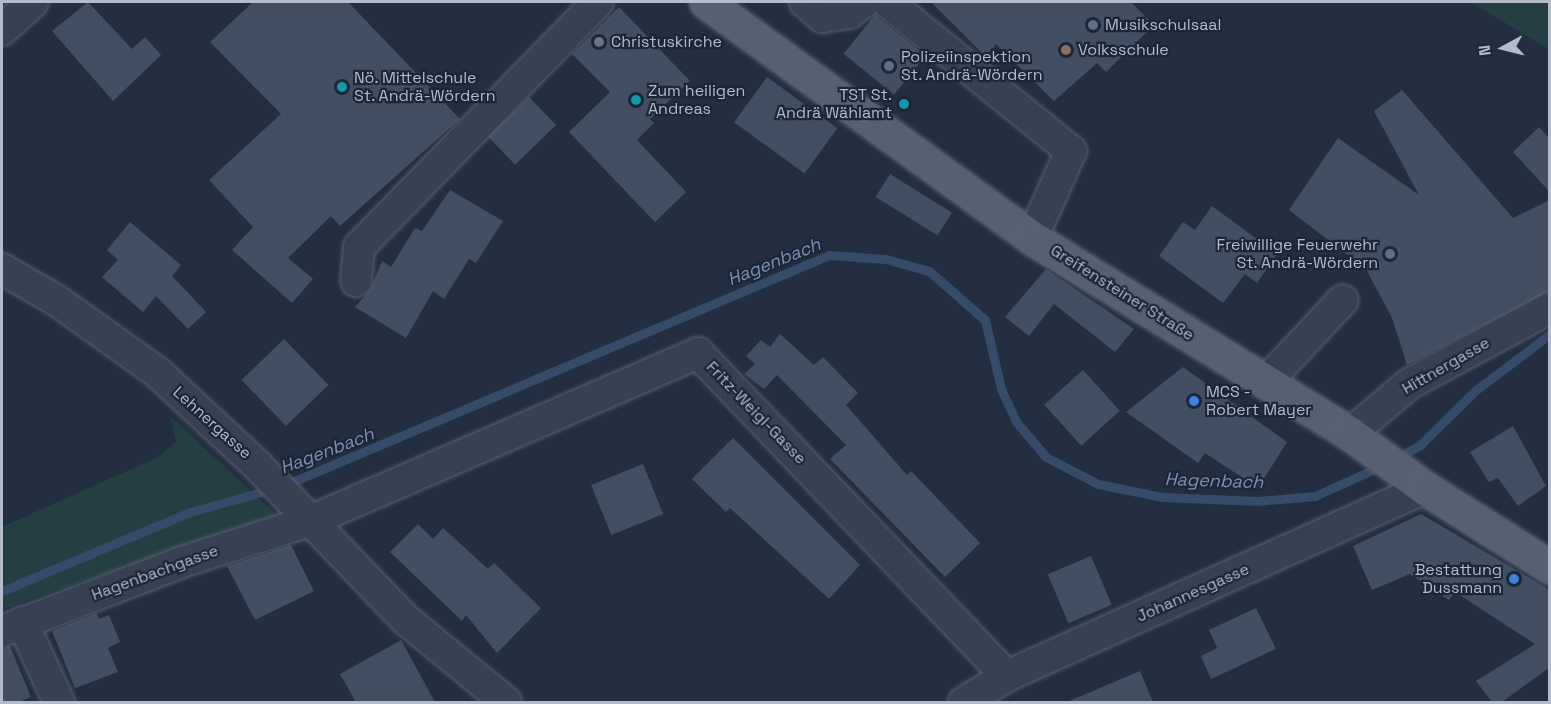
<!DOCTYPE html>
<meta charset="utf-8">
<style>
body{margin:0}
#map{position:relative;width:1551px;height:704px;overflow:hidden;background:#232f41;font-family:"Space Grotesk",sans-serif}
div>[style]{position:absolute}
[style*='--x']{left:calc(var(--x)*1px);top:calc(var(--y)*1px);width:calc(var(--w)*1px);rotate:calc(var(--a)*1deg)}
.green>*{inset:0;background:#253e42}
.stream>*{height:9px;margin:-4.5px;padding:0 4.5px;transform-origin:4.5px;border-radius:4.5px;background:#364a69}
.building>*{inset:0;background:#424f63;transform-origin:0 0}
.roads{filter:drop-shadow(0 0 2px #555f6e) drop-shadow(0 0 2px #555f6e)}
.minor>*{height:30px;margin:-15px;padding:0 15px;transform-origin:15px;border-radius:15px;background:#384151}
.major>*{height:33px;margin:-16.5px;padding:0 16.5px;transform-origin:16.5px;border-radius:16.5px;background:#566071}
.dots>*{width:16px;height:16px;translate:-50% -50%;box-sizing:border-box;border:3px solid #1c2636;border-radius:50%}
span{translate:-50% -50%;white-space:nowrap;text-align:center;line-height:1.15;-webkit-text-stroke:4.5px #1c2636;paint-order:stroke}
.poi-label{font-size:16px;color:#b4bccb}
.left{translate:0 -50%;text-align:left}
.right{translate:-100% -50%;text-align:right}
.street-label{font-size:16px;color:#b4bccb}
.water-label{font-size:18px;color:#7a91b4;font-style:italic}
.frame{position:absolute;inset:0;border:3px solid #b4bccb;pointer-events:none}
.north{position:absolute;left:1473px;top:18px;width:60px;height:60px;-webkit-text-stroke:4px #1c2636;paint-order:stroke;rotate:263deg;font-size:16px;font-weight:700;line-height:24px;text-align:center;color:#b4bccb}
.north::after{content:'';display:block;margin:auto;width:21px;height:27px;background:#b4bccb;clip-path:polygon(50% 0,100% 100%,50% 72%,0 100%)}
</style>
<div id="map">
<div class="green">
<div style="clip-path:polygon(1470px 2px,1549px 2px,1549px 49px)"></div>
<div style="clip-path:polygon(170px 416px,277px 515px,2px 609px,2px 527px,156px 458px,176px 442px)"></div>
</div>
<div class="stream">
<div style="--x:1396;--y:458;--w:27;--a:-28"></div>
<div style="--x:1420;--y:445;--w:78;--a:-44.5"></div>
<div style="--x:1476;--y:390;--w:93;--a:-37.1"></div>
<div style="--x:285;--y:485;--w:591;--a:-22.92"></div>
<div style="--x:829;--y:255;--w:57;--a:4"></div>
<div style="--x:886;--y:259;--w:45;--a:15.6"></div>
<div style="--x:929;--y:271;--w:74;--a:41.2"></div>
<div style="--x:985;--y:320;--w:71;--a:76.9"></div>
<div style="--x:1001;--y:389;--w:38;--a:65"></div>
<div style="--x:1017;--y:423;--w:45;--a:49.5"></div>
<div style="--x:1046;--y:457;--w:59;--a:27.4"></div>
<div style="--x:1098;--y:484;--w:65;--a:11.5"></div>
<div style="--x:1162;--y:497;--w:96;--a:2.4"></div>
<div style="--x:1258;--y:501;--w:57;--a:-5"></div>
<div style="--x:1315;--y:496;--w:72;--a:-24.4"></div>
<div style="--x:2;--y:591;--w:204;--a:-22.8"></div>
<div style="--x:190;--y:512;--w:85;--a:-15.7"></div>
</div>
<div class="building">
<div style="clip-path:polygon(88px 2px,132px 49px,145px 37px,161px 55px,113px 101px,52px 31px)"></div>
<div style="clip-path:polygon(253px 2px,348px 2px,460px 119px,340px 226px,331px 216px,288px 258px,313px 279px,292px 303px,232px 250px,253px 227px,209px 180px,281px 114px,210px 42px)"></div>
<div style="clip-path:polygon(931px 2px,1131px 2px,1154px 25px,1106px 72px,1097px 63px,1054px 101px,996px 44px,986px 57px)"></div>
<div style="clip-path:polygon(619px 7px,690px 81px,650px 119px,654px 123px,637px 140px,686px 192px,655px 222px,569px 132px,610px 92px,572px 54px)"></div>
<div style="left:875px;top:15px;width:65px;height:50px;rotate:39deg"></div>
<div style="left:767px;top:77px;width:87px;height:56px;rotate:36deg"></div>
<div style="clip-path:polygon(1402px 90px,1513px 218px,1550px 200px,1550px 291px,1407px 365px,1392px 318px,1366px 269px,1289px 210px,1338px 138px,1419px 195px,1374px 111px)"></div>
<div style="left:529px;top:97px;width:39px;height:57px;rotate:46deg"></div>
<div style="clip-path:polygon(1539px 127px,1550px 139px,1550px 192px,1513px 152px)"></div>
<div style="left:890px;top:174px;width:73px;height:27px;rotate:32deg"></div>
<div style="clip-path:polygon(450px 190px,503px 221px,476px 263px,469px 259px,444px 299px,433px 291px,406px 338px,355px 307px,370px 290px,382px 261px,391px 267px,415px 228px,422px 231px)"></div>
<div style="clip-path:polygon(1212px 206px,1277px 254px,1257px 283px,1245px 274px,1223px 303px,1159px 256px,1183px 222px,1195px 230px)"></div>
<div style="clip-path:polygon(130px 222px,181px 265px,172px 276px,206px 312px,188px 329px,156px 296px,143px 312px,102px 277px,118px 260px,107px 250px)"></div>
<div style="clip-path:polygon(1046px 269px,1134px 329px,1115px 352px,1054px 304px,1029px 336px,1005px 317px)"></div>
<div style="clip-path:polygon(780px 334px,814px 365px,823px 357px,858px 393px,846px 405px,907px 475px,911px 471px,980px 543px,945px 577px,830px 459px,846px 445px,777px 375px,764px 389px,744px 374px,755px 364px,746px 356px,761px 340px,770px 347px)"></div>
<div style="left:284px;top:339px;width:64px;height:59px;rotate:46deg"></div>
<div style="clip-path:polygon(1183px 367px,1287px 442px,1258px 488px,1205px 453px,1198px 463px,1126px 412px)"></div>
<div style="left:1083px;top:370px;width:55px;height:52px;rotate:48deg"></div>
<div style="clip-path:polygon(1513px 426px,1546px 486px,1518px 506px,1498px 478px,1489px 482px,1470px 452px)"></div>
<div style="clip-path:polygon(733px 438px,860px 565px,829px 599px,730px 508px,726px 512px,692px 479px)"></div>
<div style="left:643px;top:464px;width:54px;height:56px;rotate:68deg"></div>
<div style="clip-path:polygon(1421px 514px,1550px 590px,1550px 667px,1502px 702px,1492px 702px,1476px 681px,1535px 644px,1455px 592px,1449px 600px,1410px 574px,1372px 590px,1353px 546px)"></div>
<div style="clip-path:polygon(418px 524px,433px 539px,443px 528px,488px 569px,494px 563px,541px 608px,497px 653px,466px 615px,462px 621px,390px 552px)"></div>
<div style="clip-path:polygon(291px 545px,314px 591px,255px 620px,227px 566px)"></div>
<div style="left:1091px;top:556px;width:53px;height:47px;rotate:67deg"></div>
<div style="clip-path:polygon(1256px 608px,1276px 649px,1211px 679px,1201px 656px,1217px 648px,1209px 630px)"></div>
<div style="clip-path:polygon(97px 613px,99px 619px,109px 615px,120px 642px,108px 648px,118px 672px,75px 688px,52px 631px)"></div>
<div style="clip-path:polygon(401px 640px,435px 702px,356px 702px,340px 674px)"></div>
<div style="clip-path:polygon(10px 646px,31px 697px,19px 702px,2px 702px,2px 648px)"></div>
<div style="clip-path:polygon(1140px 671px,1153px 702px,1067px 702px)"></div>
</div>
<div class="roads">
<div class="minor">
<div style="--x:805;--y:2;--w:23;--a:41"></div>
<div style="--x:822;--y:17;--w:27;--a:-8"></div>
<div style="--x:849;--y:13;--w:19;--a:-36"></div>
<div style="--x:887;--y:2;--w:237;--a:39"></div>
<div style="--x:1071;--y:151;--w:95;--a:114.1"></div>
<div style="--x:2;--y:30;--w:42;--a:-42.1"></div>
<div style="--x:2;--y:269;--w:62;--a:29.9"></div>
<div style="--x:56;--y:300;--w:124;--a:35.5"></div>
<div style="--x:157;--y:372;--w:134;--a:42.9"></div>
<div style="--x:255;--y:463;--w:216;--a:46.1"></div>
<div style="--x:405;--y:619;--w:131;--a:39.4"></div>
<div style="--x:356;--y:281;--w:34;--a:-85"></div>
<div style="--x:359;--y:247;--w:342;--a:-45.7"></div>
<div style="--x:1266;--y:382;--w:112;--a:-46.8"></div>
<div style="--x:1350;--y:434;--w:77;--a:-40.3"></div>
<div style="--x:1409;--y:384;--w:160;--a:-28.3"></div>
<div style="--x:22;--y:622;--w:88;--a:65.2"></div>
<div style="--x:2;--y:631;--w:190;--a:-21"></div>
<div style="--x:179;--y:563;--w:138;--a:-17.8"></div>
<div style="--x:310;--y:521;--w:423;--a:-23.4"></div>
<div style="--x:698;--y:353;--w:447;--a:46.3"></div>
<div style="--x:964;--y:702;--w:50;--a:-31.2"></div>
<div style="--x:1007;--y:676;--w:458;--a:-24.2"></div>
</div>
<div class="major">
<div style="--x:706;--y:2;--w:402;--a:35.9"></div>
<div style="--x:1032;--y:238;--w:374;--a:31.6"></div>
<div style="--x:1350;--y:434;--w:92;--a:35.8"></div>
<div style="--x:1425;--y:488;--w:148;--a:32.3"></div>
</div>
</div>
<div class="dots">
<div style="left:1093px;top:25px;background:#5c6f8a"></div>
<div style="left:599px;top:42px;background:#6b7280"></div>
<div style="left:1066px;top:50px;background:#8d6e63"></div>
<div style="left:889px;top:66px;background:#5c6f8a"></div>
<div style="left:342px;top:87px;background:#0f9aa8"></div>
<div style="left:636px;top:100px;background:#0f9aa8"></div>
<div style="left:904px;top:104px;background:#0f9aa8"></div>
<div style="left:1390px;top:254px;background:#5c6f8a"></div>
<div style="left:1194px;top:401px;background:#3f7fe0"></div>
<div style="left:1514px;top:579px;background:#3f7fe0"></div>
</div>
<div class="poi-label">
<span class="left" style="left:1105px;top:25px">Musikschulsaal</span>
<span class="left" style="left:611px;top:42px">Christuskirche</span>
<span class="left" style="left:1078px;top:50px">Volksschule</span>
<span class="left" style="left:901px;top:66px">Polizeiinspektion<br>St. Andrä-Wördern</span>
<span class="left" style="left:354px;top:87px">Nö. Mittelschule<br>St. Andrä-Wördern</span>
<span class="left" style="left:648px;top:100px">Zum heiligen<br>Andreas</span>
<span class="right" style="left:892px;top:104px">TST St.<br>Andrä Wählamt</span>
<span class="right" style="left:1378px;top:254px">Freiwillige Feuerwehr<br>St. Andrä-Wördern</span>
<span class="left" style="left:1206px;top:401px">MCS -<br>Robert Mayer</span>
<span class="right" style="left:1502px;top:579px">Bestattung<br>Dussmann</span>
</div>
<div class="street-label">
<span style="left:1122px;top:293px;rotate:32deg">Greifensteiner Straße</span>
<span style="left:1446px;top:366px;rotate:-30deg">Hittnergasse</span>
<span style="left:756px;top:413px;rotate:46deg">Fritz-Weigl-Gasse</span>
<span style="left:212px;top:423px;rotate:42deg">Lehnergasse</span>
<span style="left:155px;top:573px;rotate:-20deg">Hagenbachgasse</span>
<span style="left:1193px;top:593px;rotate:-24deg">Johannesgasse</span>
</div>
<div class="water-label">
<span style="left:774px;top:262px;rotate:-22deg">Hagenbach</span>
<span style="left:327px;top:451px;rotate:-21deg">Hagenbach</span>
<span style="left:1214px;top:481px;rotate:2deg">Hagenbach</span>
</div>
<div class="frame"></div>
<div class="north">N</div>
</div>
